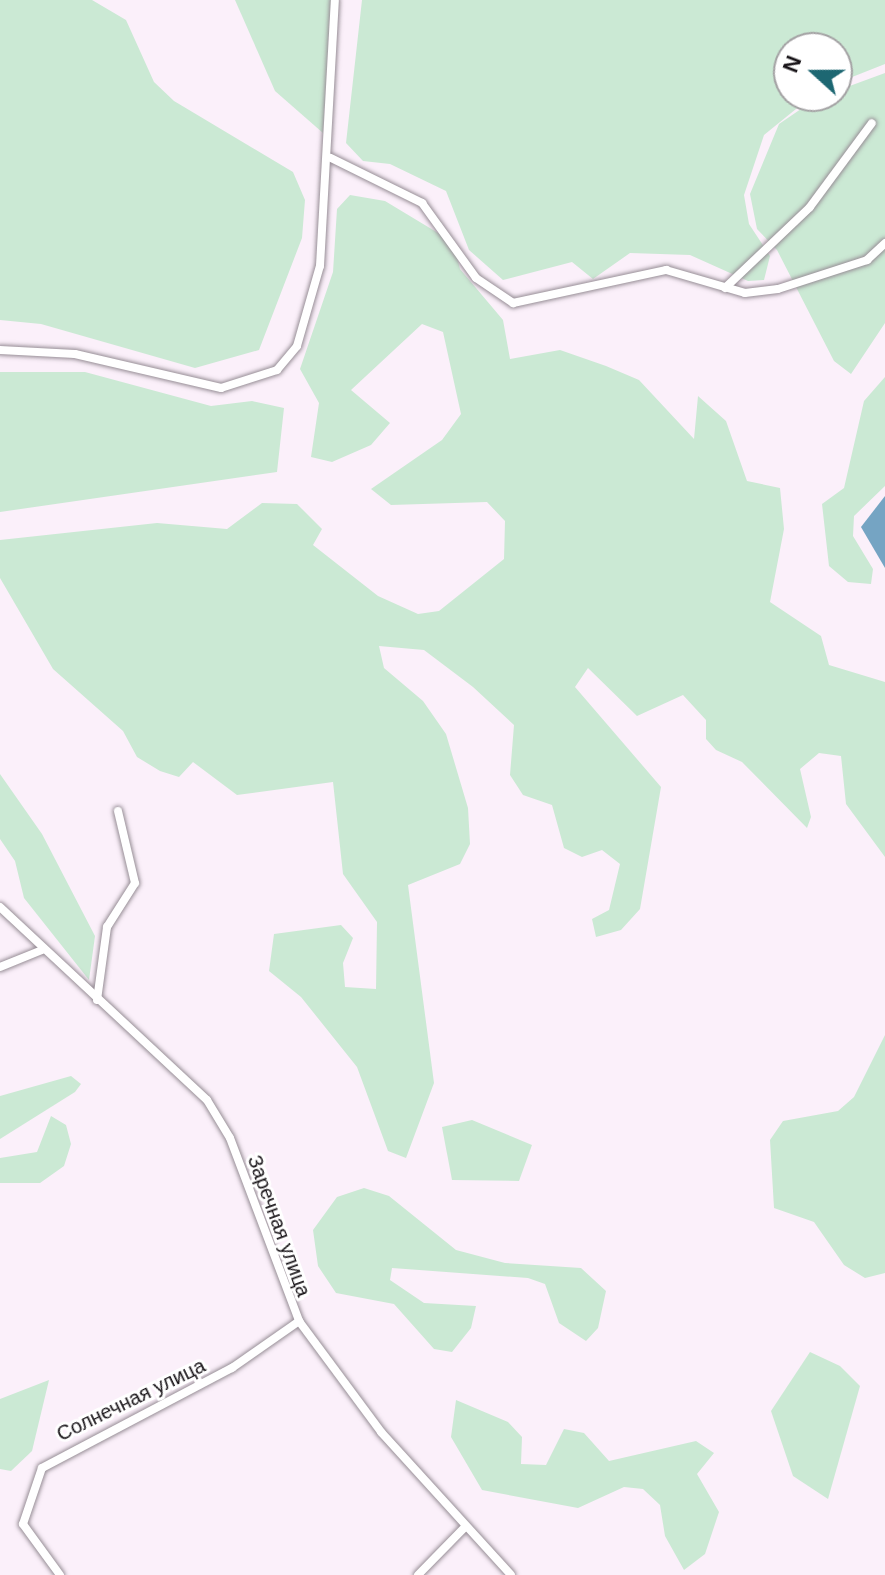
<!DOCTYPE html>
<meta charset="utf-8">
<style>
body{margin:0}
#map{position:relative;width:885px;height:1575px;overflow:hidden;background:#fbf0fa;font-family:Helvetica,sans-serif}
div>[style]{position:absolute}
[style*='--x']{left:calc(var(--x)*1px);top:calc(var(--y)*1px);width:calc(var(--w)*1px);rotate:calc(var(--a)*1deg)}
.green>*{inset:0;background:#cbe9d4}
.water>*{inset:0;background:#75a4c3}
.roads{filter:drop-shadow(0 0 2px #978e96) drop-shadow(0 0 2px #978e96)}
.minor>*{height:8px;margin:-4px;padding:0 4px;transform-origin:4px;border-radius:4px;background:#fff}
span{translate:-50% -50%;white-space:nowrap;text-align:center;line-height:1.15;-webkit-text-stroke:6px #fff;paint-order:stroke}
.street-label{font-size:20px;color:#181418}
.north{position:absolute;left:773px;top:32px;width:80px;height:80px;box-sizing:border-box;background:#fff;border:2px solid #a3a1a3;border-radius:50%;rotate:291deg;font-size:22px;font-weight:700;line-height:32px;text-align:center;color:#181418}
.north::after{content:'';display:block;margin:auto;width:28px;height:36px;background:#1d6772;clip-path:polygon(50% 0,100% 100%,50% 72%,0 100%)}
</style>
<div id="map">
<div class="green">
<div style="clip-path:polygon(0 0,92px 0,126px 20px,154px 82px,174px 101px,293px 172px,305px 200px,302px 238px,259px 350px,195px 368px,41px 324px,0 320px)"></div>
<div style="clip-path:polygon(235px 0,331px 0,323px 133px,275px 91px)"></div>
<div style="clip-path:polygon(362px 0,885px 0,885px 64px,837px 83px,837px 48px,789px 48px,789px 96px,812px 96px,764px 135px,744px 195px,749px 224px,770px 256px,764px 280px,748px 281px,690px 255px,630px 253px,593px 279px,572px 262px,503px 280px,469px 250px,446px 191px,390px 164px,363px 161px,346px 143px)"></div>
<div style="clip-path:polygon(885px 73px,885px 323px,851px 374px,834px 361px,777px 250px,757px 229px,750px 194px,779px 124px,817px 98px)"></div>
<div style="clip-path:polygon(350px 195px,385px 201px,453px 242px,460px 269px,503px 320px,510px 359px,560px 350px,606px 366px,639px 380px,694px 439px,698px 396px,726px 421px,747px 481px,780px 488px,784px 529px,770px 602px,821px 636px,829px 665px,885px 682px,885px 857px,846px 804px,841px 756px,819px 753px,800px 769px,811px 817px,807px 828px,742px 762px,716px 750px,706px 739px,706px 720px,683px 695px,637px 716px,588px 668px,575px 687px,661px 787px,640px 909px,621px 930px,596px 937px,592px 919px,609px 910px,620px 864px,602px 850px,582px 857px,564px 848px,552px 805px,523px 795px,510px 775px,514px 725px,473px 687px,424px 650px,379px 646px,384px 668px,423px 701px,446px 734px,468px 808px,470px 844px,460px 864px,408px 885px,434px 1083px,406px 1158px,388px 1151px,357px 1067px,301px 997px,269px 971px,274px 934px,341px 925px,353px 938px,343px 963px,345px 987px,376px 989px,377px 922px,343px 874px,333px 782px,237px 795px,193px 762px,179px 777px,160px 771px,137px 757px,123px 731px,53px 669px,0 578px,0 540px,157px 523px,227px 529px,262px 503px,297px 504px,322px 529px,313px 545px,378px 596px,418px 614px,439px 611px,504px 559px,505px 521px,487px 502px,391px 505px,371px 489px,442px 440px,461px 414px,443px 332px,422px 324px,351px 390px,390px 423px,371px 445px,332px 462px,311px 457px,319px 403px,300px 369px,333px 272px,337px 209px)"></div>
<div style="clip-path:polygon(0 372px,85px 372px,211px 406px,252px 401px,284px 408px,277px 472px,0 512px)"></div>
<div style="clip-path:polygon(885px 377px,885px 486px,854px 516px,853px 536px,873px 569px,871px 584px,848px 582px,829px 566px,822px 504px,844px 488px,864px 401px)"></div>
<div style="clip-path:polygon(0 774px,42px 834px,95px 936px,89px 980px,24px 898px,15px 861px,0 839px)"></div>
<div style="clip-path:polygon(885px 1035px,885px 1273px,865px 1278px,844px 1265px,814px 1222px,774px 1208px,770px 1140px,783px 1121px,838px 1111px,854px 1097px)"></div>
<div style="clip-path:polygon(71px 1076px,81px 1084px,75px 1092px,0 1139px,0 1096px)"></div>
<div style="clip-path:polygon(51px 1116px,66px 1125px,71px 1144px,64px 1166px,40px 1183px,0 1183px,0 1158px,37px 1152px)"></div>
<div style="clip-path:polygon(472px 1120px,532px 1145px,519px 1181px,452px 1180px,442px 1127px)"></div>
<div style="clip-path:polygon(364px 1188px,389px 1196px,456px 1250px,505px 1263px,581px 1268px,606px 1291px,598px 1328px,586px 1341px,559px 1323px,545px 1284px,528px 1278px,392px 1268px,390px 1280px,424px 1303px,476px 1306px,471px 1328px,452px 1352px,434px 1349px,394px 1304px,336px 1293px,318px 1266px,313px 1230px,337px 1197px)"></div>
<div style="clip-path:polygon(810px 1352px,840px 1366px,860px 1386px,828px 1499px,793px 1476px,771px 1411px)"></div>
<div style="clip-path:polygon(49px 1380px,32px 1451px,11px 1471px,0 1469px,0 1399px)"></div>
<div style="clip-path:polygon(456px 1400px,508px 1422px,522px 1437px,521px 1464px,546px 1465px,564px 1429px,584px 1433px,609px 1461px,696px 1441px,714px 1453px,697px 1474px,719px 1512px,705px 1554px,684px 1570px,665px 1536px,660px 1505px,643px 1489px,624px 1487px,578px 1508px,482px 1490px,451px 1437px)"></div>
</div>
<div class="water">
<div style="clip-path:polygon(885px 496px,885px 568px,861px 527px)"></div>
</div>
<div class="roads">
<div class="minor">
<div style="--x:331;--y:158;--w:102;--a:26.3"></div>
<div style="--x:422;--y:203;--w:92;--a:54.2"></div>
<div style="--x:476;--y:278;--w:45;--a:34"></div>
<div style="--x:513;--y:303;--w:157;--a:-12.2"></div>
<div style="--x:666;--y:270;--w:82;--a:16.2"></div>
<div style="--x:745;--y:293;--w:33;--a:-7"></div>
<div style="--x:778;--y:289;--w:94;--a:-18"></div>
<div style="--x:867;--y:260;--w:25;--a:-43"></div>
<div style="--x:725;--y:288;--w:117;--a:-43.6"></div>
<div style="--x:810;--y:207;--w:104;--a:-53.6"></div>
<div style="--x:0;--y:350;--w:75;--a:3.1"></div>
<div style="--x:75;--y:354;--w:150;--a:13.1"></div>
<div style="--x:221;--y:388;--w:59;--a:-17.8"></div>
<div style="--x:277;--y:370;--w:31;--a:-50"></div>
<div style="--x:297;--y:346;--w:83;--a:-74"></div>
<div style="--x:320;--y:266;--w:266;--a:-86.8"></div>
<div style="--x:0;--y:907;--w:283;--a:43"></div>
<div style="--x:207;--y:1100;--w:44;--a:58.8"></div>
<div style="--x:230;--y:1138;--w:196;--a:69.3"></div>
<div style="--x:299;--y:1321;--w:138;--a:53.5"></div>
<div style="--x:381;--y:1432;--w:193;--a:47.7"></div>
<div style="--x:0;--y:967;--w:45;--a:-22"></div>
<div style="--x:97;--y:1000;--w:74;--a:-82.2"></div>
<div style="--x:107;--y:927;--w:52;--a:-57.5"></div>
<div style="--x:135;--y:883;--w:74;--a:-103.3"></div>
<div style="--x:60;--y:1575;--w:63;--a:-126"></div>
<div style="--x:23;--y:1524;--w:59;--a:-71.3"></div>
<div style="--x:42;--y:1468;--w:215;--a:-27.8"></div>
<div style="--x:232;--y:1368;--w:82;--a:-35"></div>
<div style="--x:418;--y:1575;--w:67;--a:-45.6"></div>
</div>
</div>
<div class="street-label">
<span style="left:279px;top:1226px;rotate:70deg">Заречная улица</span>
<span style="left:131px;top:1400px;rotate:-26deg">Солнечная улица</span>
</div>
<div class="north">N</div>
</div>
